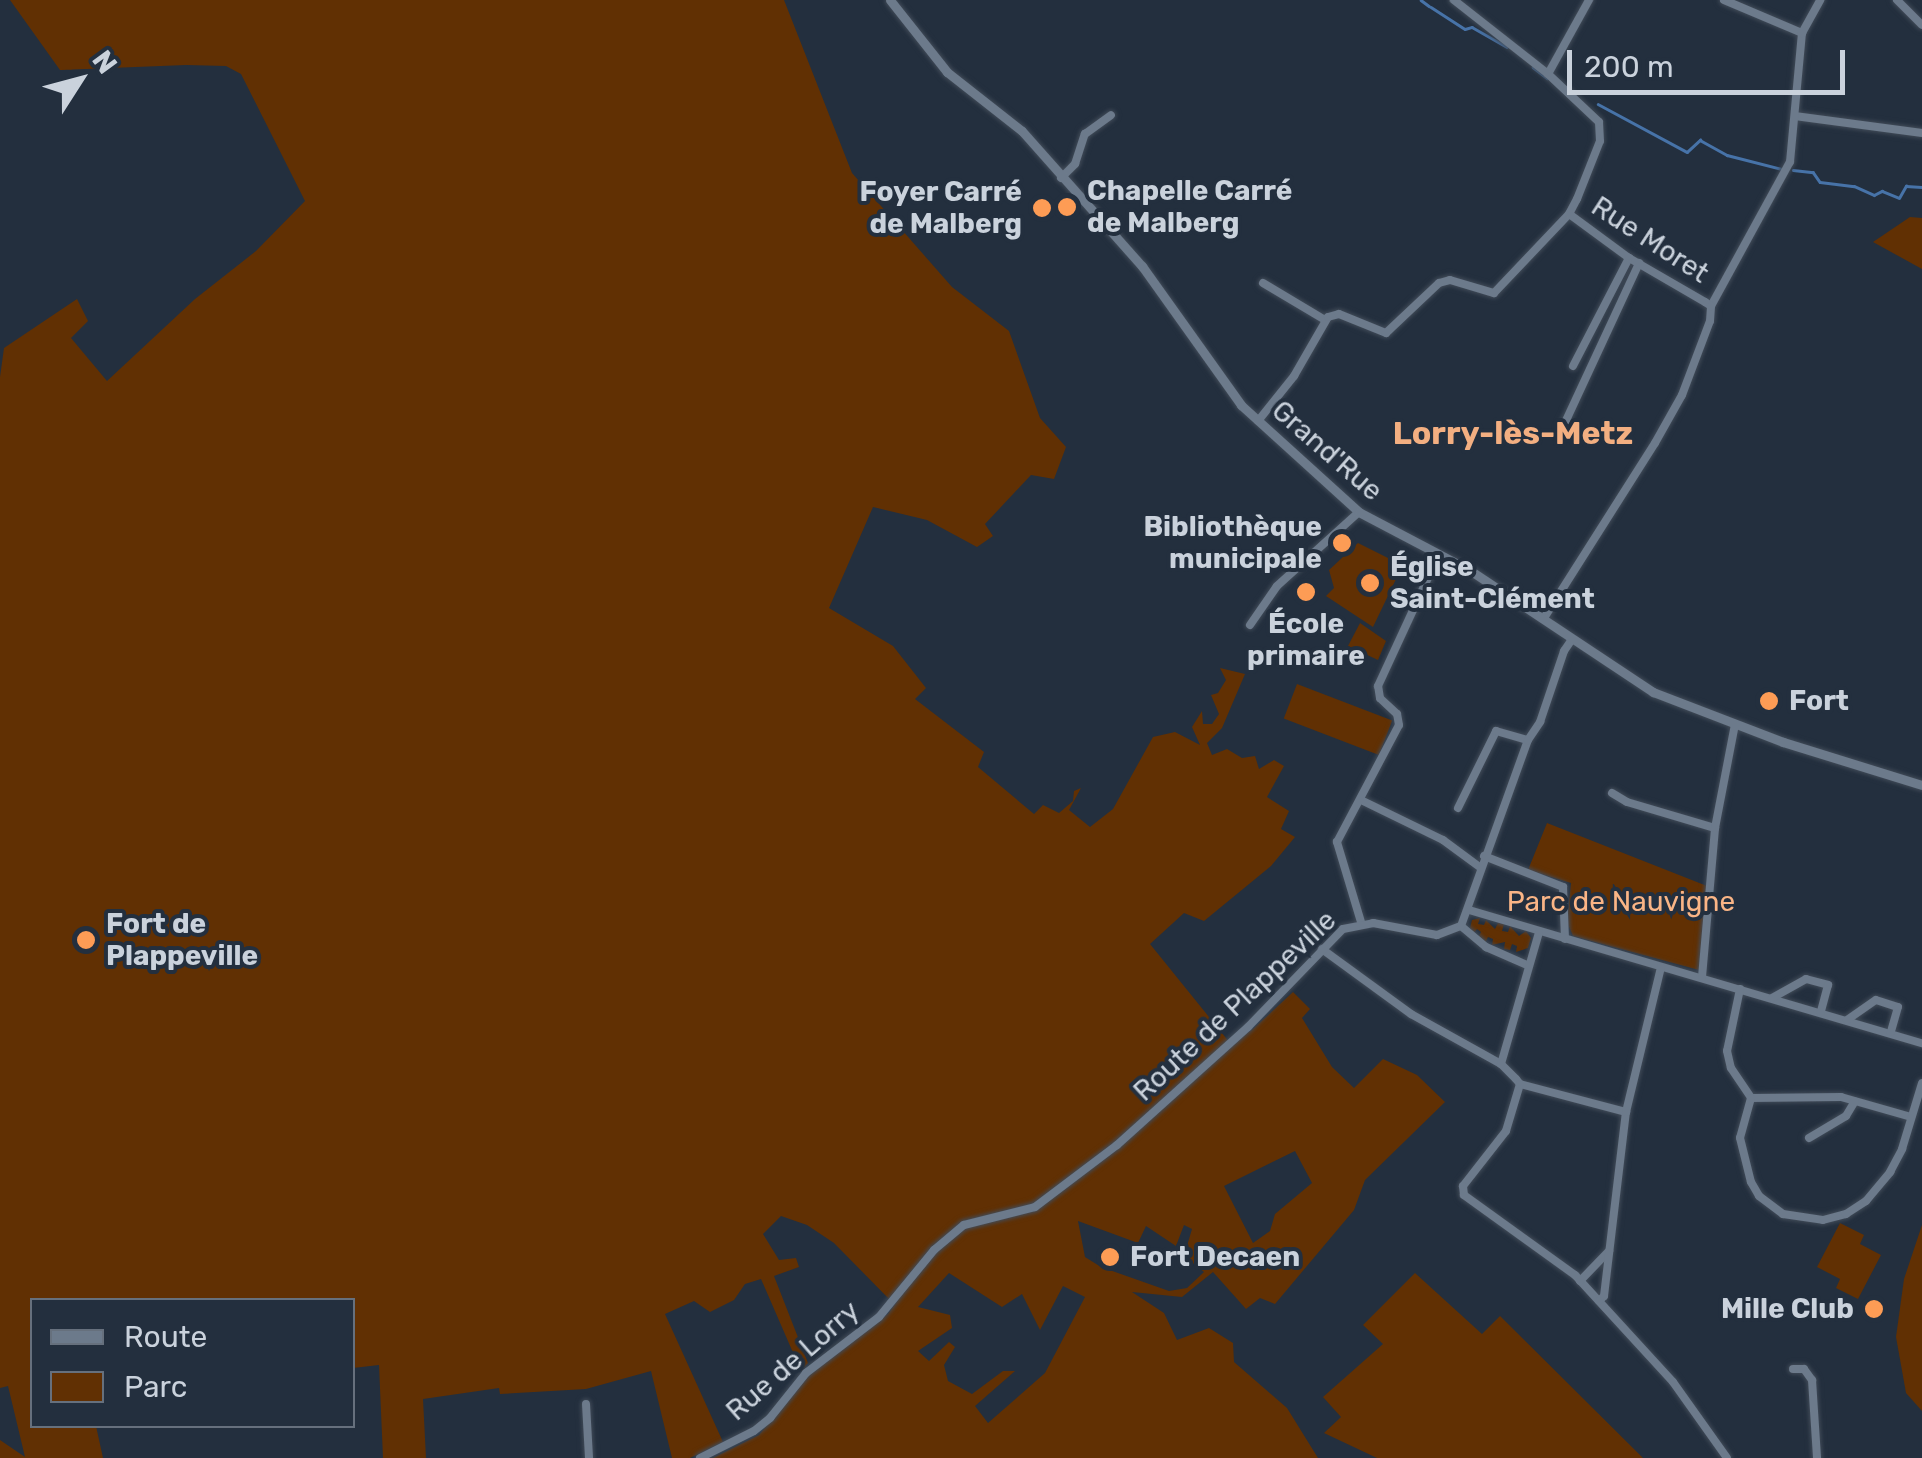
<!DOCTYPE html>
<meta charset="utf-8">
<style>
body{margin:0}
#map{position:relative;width:1922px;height:1458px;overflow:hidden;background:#232f3e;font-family:Rubik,sans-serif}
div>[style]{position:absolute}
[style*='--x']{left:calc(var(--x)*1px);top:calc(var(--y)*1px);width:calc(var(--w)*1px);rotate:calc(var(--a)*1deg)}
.green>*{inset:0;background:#613003;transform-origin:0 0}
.stream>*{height:2.5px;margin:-1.25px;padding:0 1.25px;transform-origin:1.25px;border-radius:1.25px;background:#4773a8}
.roads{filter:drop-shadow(0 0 2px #414b58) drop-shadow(0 0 2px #414b58)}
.minor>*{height:8px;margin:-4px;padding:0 4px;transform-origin:4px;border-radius:4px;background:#6c7a8b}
.tertiary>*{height:9px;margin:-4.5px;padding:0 4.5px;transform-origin:4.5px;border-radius:4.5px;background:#6c7a8b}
.dots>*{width:28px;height:28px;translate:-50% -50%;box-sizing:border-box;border:5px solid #232f3e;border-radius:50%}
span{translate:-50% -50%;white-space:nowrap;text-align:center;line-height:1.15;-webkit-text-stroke:8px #232f3e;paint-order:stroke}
.poi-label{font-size:28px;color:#cad2dc;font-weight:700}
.left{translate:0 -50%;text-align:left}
.right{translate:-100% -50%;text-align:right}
.street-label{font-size:28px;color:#cad2dc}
.park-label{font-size:28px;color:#fab586}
.quarter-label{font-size:32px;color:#f3af81;font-weight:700}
.legend{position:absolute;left:30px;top:1298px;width:325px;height:130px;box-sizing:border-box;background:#232f3e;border:2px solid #66707d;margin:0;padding:12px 18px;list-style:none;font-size:30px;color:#cad2dc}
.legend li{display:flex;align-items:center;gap:20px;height:50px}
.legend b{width:50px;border:2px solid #66707d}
.north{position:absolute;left:30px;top:30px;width:100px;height:100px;-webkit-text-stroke:8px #232f3e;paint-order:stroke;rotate:54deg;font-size:28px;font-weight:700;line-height:40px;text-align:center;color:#cad2dc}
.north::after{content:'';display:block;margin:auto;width:35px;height:45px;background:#cad2dc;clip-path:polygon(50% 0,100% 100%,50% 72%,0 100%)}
.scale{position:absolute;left:1567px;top:50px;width:278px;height:45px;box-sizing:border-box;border:5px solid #cad2dc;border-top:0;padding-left:12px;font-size:30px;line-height:35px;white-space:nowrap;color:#cad2dc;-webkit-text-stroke:8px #232f3e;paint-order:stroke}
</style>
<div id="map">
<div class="green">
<div style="clip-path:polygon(evenodd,10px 0,784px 0,852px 173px,952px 287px,1009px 331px,1040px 418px,1066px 447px,1054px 479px,1031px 475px,985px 524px,993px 536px,977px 547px,927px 520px,873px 507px,829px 608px,893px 646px,926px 688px,915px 699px,984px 752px,978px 767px,1034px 814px,1043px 805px,1059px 813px,1073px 801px,1074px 791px,1081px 788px,1069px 810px,1090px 827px,1113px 809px,1153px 737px,1175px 732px,1200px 745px,1192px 727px,1202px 711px,1203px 724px,1212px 724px,1219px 714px,1211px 695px,1218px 693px,1226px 680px,1220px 668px,1245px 674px,1222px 728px,1207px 743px,1212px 755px,1227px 749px,1242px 758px,1255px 756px,1259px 769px,1274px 760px,1284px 766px,1267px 797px,1289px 811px,1281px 829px,1295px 837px,1271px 866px,1204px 921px,1184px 913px,1150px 944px,1230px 1043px,1252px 1030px,1293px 992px,1310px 1009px,1302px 1018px,1332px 1067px,1354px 1088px,1383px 1059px,1417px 1075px,1445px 1102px,1365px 1180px,1354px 1210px,1275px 1304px,1260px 1298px,1246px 1309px,1213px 1272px,1182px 1297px,1132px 1292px,1164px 1313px,1177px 1340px,1209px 1328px,1233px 1343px,1234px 1362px,1287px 1408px,1318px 1458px,713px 1458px,759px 1435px,809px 1375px,888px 1314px,917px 1273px,889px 1299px,834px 1243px,807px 1225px,781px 1216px,763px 1234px,779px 1260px,796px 1258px,799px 1267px,774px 1276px,808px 1363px,801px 1371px,761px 1279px,745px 1284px,734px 1300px,710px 1312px,694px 1301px,665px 1314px,723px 1442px,690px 1458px,672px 1458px,651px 1371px,586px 1389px,500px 1394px,499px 1388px,423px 1399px,426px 1458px,383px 1458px,379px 1365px,353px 1368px,352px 1300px,32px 1300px,32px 1426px,96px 1426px,103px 1458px,0 1458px,0 1440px,25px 1457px,8px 1386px,0 1388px,0 377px,4px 348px,77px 299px,88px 321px,71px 338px,107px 381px,195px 299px,256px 251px,305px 201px,241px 74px,226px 66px,186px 65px,60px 70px,10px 0,1295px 1151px,1312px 1183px,1275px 1214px,1270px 1231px,1253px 1243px,1224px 1186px,1295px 1151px,10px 0,1078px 1221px,1138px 1243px,1146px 1226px,1176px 1246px,1184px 1225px,1192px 1229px,1184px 1256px,1204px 1272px,1187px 1288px,1169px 1291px,1101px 1267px,1085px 1257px,1078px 1221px,10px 0,949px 1273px,1002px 1307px,1022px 1294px,1040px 1330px,1063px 1286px,1085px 1297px,1045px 1373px,988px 1423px,975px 1406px,1015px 1371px,1003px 1371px,972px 1394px,948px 1381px,944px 1365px,955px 1347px,949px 1342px,929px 1361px,918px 1351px,952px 1328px,950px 1315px,918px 1307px,949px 1273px)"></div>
<div style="clip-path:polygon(1910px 217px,1922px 218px,1922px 269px,1873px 242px)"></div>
<div style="clip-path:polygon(1358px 543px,1398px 563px,1397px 577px,1373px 627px,1326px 596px,1334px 588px,1329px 570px)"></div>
<div style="clip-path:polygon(1360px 623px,1386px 641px,1378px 660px,1348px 646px)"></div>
<div style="left:1297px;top:684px;width:102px;height:37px;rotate:21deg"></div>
<div style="clip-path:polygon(1547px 823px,1707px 886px,1699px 970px,1573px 936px,1567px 922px,1571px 883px,1528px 870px)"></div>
<div style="clip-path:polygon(1480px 918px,1478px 924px,1484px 925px,1486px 920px,1495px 929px,1498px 923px,1504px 924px,1502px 931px,1508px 932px,1510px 926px,1519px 936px,1526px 931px,1531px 938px,1528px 948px,1516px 952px,1517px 946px,1512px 944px,1510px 950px,1504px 949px,1505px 942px,1492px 945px,1493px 939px,1488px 937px,1485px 943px,1478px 938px,1481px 932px,1477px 929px,1473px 934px,1470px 928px,1472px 920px)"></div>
<div style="clip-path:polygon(1840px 1223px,1864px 1235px,1860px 1244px,1881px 1255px,1858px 1299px,1836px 1288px,1840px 1279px,1817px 1267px)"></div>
<div style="clip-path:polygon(1922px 1225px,1922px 1411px,1906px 1393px,1896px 1337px,1904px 1279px)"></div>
<div style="clip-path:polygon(1415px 1273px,1482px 1334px,1500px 1316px,1643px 1458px,1377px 1458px,1324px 1433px,1341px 1417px,1323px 1397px,1383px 1344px,1363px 1325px)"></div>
</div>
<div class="stream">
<div style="--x:1421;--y:0;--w:10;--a:37"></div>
<div style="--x:1431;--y:7;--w:40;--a:32.9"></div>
<div style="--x:1465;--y:29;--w:7;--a:-16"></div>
<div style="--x:1472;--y:27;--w:40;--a:29.7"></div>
<div style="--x:1533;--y:67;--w:18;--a:38"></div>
<div style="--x:1598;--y:104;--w:101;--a:28.3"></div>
<div style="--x:1687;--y:152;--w:18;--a:-43"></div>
<div style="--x:1700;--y:140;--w:31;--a:29"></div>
<div style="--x:1727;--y:155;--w:57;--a:14.3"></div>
<div style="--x:1793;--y:170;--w:20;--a:6"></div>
<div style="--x:1813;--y:172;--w:12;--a:55"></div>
<div style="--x:1820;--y:182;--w:34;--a:7"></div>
<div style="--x:1854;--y:186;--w:22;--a:24"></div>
<div style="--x:1874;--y:195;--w:9;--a:-27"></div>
<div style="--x:1882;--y:191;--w:18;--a:22"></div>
<div style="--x:1899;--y:198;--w:14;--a:-60"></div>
<div style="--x:1906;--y:186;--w:16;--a:4"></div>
</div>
<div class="roads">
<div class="minor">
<div style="--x:1724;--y:0;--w:85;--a:22.9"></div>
<div style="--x:1897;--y:0;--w:35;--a:45"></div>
<div style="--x:1548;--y:74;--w:85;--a:-61"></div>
<div style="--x:1795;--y:116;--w:128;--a:7.6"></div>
<div style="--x:1061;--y:178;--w:20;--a:-45"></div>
<div style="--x:1075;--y:164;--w:32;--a:-72"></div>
<div style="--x:1085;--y:134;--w:32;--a:-36"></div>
<div style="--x:1263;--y:283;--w:72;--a:30.8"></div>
<div style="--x:1711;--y:306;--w:164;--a:-61.3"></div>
<div style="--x:1790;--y:162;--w:130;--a:-84.7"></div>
<div style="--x:1802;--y:33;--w:38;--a:-61"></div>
<div style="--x:1573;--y:366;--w:122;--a:-62.6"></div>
<div style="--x:1258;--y:421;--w:58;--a:-51.3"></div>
<div style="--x:1294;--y:376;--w:68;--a:-60"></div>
<div style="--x:1328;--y:317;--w:11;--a:-15"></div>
<div style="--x:1339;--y:314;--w:51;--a:22"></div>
<div style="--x:1386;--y:333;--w:73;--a:-43.3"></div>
<div style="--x:1439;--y:283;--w:11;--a:-15"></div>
<div style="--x:1450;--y:280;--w:46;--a:16.5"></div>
<div style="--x:1494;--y:293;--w:109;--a:-46.5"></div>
<div style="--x:1569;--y:214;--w:17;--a:-62"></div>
<div style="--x:1577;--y:199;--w:62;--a:-68.4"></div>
<div style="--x:1600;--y:141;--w:19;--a:-93"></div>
<div style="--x:1599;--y:122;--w:70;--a:-136.7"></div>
<div style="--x:1548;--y:74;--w:120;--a:-141.8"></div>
<div style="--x:1563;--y:427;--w:181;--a:-65.1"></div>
<div style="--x:1544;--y:618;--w:207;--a:-57.6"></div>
<div style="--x:1655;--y:443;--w:55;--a:-60.6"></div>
<div style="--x:1682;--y:395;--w:79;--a:-69.3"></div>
<div style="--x:1710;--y:321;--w:15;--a:-86"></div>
<div style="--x:1711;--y:306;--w:7;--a:-146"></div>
<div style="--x:1705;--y:302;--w:88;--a:-149.9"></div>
<div style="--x:1629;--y:258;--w:74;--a:-143.7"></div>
<div style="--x:1250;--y:625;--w:47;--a:-55.3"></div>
<div style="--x:1277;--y:586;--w:110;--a:-42.1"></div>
<div style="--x:1612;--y:793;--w:17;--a:31"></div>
<div style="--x:1627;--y:802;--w:92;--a:16.5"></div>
<div style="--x:1363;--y:801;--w:89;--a:26"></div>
<div style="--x:1443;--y:840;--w:47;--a:36.4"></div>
<div style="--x:1458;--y:808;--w:86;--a:-63.7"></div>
<div style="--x:1496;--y:731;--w:33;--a:16"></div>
<div style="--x:1484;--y:856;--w:85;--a:21.4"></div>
<div style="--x:1563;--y:887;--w:52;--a:87.8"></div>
<div style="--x:1469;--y:910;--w:472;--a:16.4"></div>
<div style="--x:1361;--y:922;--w:84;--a:-106.7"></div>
<div style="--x:1337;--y:842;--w:132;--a:-62.1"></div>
<div style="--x:1399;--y:725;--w:11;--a:-100"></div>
<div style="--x:1397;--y:714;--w:23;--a:-137"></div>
<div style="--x:1380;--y:698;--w:12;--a:-99"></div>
<div style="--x:1378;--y:686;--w:145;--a:-65.2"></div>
<div style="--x:1461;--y:926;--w:33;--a:40"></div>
<div style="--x:1486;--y:947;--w:45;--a:23.7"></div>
<div style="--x:1322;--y:949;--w:110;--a:36.1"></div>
<div style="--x:1411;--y:1014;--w:103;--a:29.1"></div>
<div style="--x:1501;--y:1064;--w:21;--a:45"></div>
<div style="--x:1516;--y:1079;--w:6;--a:51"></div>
<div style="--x:1520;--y:1084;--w:49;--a:106.6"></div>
<div style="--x:1506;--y:1131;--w:70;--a:128"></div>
<div style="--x:1463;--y:1186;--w:9;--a:84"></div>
<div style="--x:1464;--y:1195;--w:137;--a:35.8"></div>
<div style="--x:1575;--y:1275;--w:145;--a:47.5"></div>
<div style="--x:1673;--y:1382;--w:93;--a:54.6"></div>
<div style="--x:1702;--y:977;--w:150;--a:-85"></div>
<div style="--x:1715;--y:828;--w:106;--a:-79.1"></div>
<div style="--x:1740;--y:989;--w:63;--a:101.8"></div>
<div style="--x:1727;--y:1051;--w:17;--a:77"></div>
<div style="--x:1731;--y:1068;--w:36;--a:56"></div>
<div style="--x:1751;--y:1098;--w:90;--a:-0.6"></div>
<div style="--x:1841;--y:1097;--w:73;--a:15.9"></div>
<div style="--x:1772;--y:998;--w:39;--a:-29"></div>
<div style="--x:1806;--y:979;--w:23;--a:15"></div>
<div style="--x:1828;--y:985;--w:28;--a:105"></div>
<div style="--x:1847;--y:1020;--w:35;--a:-35"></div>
<div style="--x:1876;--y:1000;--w:23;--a:18"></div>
<div style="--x:1898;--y:1007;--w:26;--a:106"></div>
<div style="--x:1501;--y:1064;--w:137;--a:-73.9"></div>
<div style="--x:1520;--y:1084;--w:110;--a:14.8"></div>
<div style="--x:1751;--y:1098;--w:41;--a:105.4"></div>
<div style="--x:1740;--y:1138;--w:45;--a:76"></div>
<div style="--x:1751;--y:1182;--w:16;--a:60"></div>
<div style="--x:1759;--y:1196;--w:30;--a:37"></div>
<div style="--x:1783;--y:1214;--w:40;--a:8.5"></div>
<div style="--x:1823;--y:1220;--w:24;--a:-15"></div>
<div style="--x:1846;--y:1214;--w:24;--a:-33"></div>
<div style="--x:1866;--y:1201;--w:38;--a:-50"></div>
<div style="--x:1890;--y:1172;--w:26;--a:-62"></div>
<div style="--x:1902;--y:1149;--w:69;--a:-73.1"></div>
<div style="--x:1809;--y:1138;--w:43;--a:-30.7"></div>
<div style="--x:1846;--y:1116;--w:17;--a:-59"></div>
<div style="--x:1580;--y:1281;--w:42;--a:-46"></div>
<div style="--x:1599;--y:1301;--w:7;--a:-45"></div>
<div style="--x:1604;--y:1296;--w:185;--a:-83.2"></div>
<div style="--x:1626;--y:1112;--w:149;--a:-76.4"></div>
<div style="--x:1793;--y:1369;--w:11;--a:0"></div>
<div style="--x:1804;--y:1369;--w:14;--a:54"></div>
<div style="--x:1812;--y:1380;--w:78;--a:86.3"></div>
<div style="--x:586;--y:1404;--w:54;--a:86.8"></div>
<div style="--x:700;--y:1458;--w:60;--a:-26.6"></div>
<div style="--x:754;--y:1431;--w:21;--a:-39"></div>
<div style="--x:770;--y:1418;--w:58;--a:-51.3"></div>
<div style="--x:806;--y:1373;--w:92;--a:-37.5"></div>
<div style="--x:879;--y:1317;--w:87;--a:-50.6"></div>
<div style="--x:934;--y:1250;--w:39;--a:-40"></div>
<div style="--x:964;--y:1225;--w:73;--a:-14.2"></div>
<div style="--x:1035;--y:1207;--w:103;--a:-37.1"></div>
<div style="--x:1117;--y:1145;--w:176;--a:-42"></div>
<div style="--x:1248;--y:1027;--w:136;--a:-45.9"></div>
<div style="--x:1343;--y:929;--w:31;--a:-11"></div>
<div style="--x:1373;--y:923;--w:65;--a:10.6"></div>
<div style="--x:1437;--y:935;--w:26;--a:-21"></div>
<div style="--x:1461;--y:926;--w:198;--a:-70.2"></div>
<div style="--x:1528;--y:740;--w:22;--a:-56"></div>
<div style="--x:1540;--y:722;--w:75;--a:-71.3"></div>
<div style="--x:1564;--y:651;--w:14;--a:-56"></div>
</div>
<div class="tertiary">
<div style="--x:890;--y:0;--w:92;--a:51.6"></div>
<div style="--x:947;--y:72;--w:95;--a:38.2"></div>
<div style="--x:1022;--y:131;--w:181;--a:48.4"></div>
<div style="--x:1142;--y:266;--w:171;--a:54.5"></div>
<div style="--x:1241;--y:405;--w:159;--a:42.2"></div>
<div style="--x:1359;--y:512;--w:127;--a:27.8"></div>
<div style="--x:1471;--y:571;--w:219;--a:33.6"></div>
<div style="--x:1653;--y:692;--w:139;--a:21"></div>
<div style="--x:1783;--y:742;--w:145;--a:17.2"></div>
</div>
</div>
<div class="dots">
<div style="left:1067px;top:207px;background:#fd9c55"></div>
<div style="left:1042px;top:208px;background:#fd9c55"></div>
<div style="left:1342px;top:543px;background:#fd9c55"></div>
<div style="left:1370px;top:583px;background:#fd9c55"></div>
<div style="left:1306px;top:592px;background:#fd9c55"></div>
<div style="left:1769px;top:701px;background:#fd9c55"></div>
<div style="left:86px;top:940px;background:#fd9c55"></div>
<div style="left:1110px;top:1257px;background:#fd9c55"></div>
<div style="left:1874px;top:1309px;background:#fd9c55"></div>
</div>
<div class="poi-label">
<span class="left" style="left:1087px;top:207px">Chapelle Carré<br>de Malberg</span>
<span class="right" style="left:1022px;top:208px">Foyer Carré<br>de Malberg</span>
<span class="right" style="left:1322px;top:543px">Bibliothèque<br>municipale</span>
<span class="left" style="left:1390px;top:583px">Église<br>Saint-Clément</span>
<span style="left:1306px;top:640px">École<br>primaire</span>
<span class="left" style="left:1789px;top:701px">Fort</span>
<span class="left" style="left:106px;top:940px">Fort de<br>Plappeville</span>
<span class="left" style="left:1130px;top:1257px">Fort Decaen</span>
<span class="right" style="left:1854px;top:1309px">Mille Club</span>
</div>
<div class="street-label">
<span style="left:1650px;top:240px;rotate:33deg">Rue Moret</span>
<span style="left:1327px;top:451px;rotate:41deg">Grand'Rue</span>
<span style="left:1235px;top:1006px;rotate:-43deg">Route de Plappeville</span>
<span style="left:793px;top:1361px;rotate:-41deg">Rue de Lorry</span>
</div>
<div class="park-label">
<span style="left:1621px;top:902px">Parc de Nauvigne</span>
</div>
<div class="quarter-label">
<span style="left:1513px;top:433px">Lorry-lès-Metz</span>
</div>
<ul class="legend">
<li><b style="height:12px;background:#6c7a8b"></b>Route</li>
<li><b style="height:28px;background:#613003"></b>Parc</li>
</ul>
<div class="north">N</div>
<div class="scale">200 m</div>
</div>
